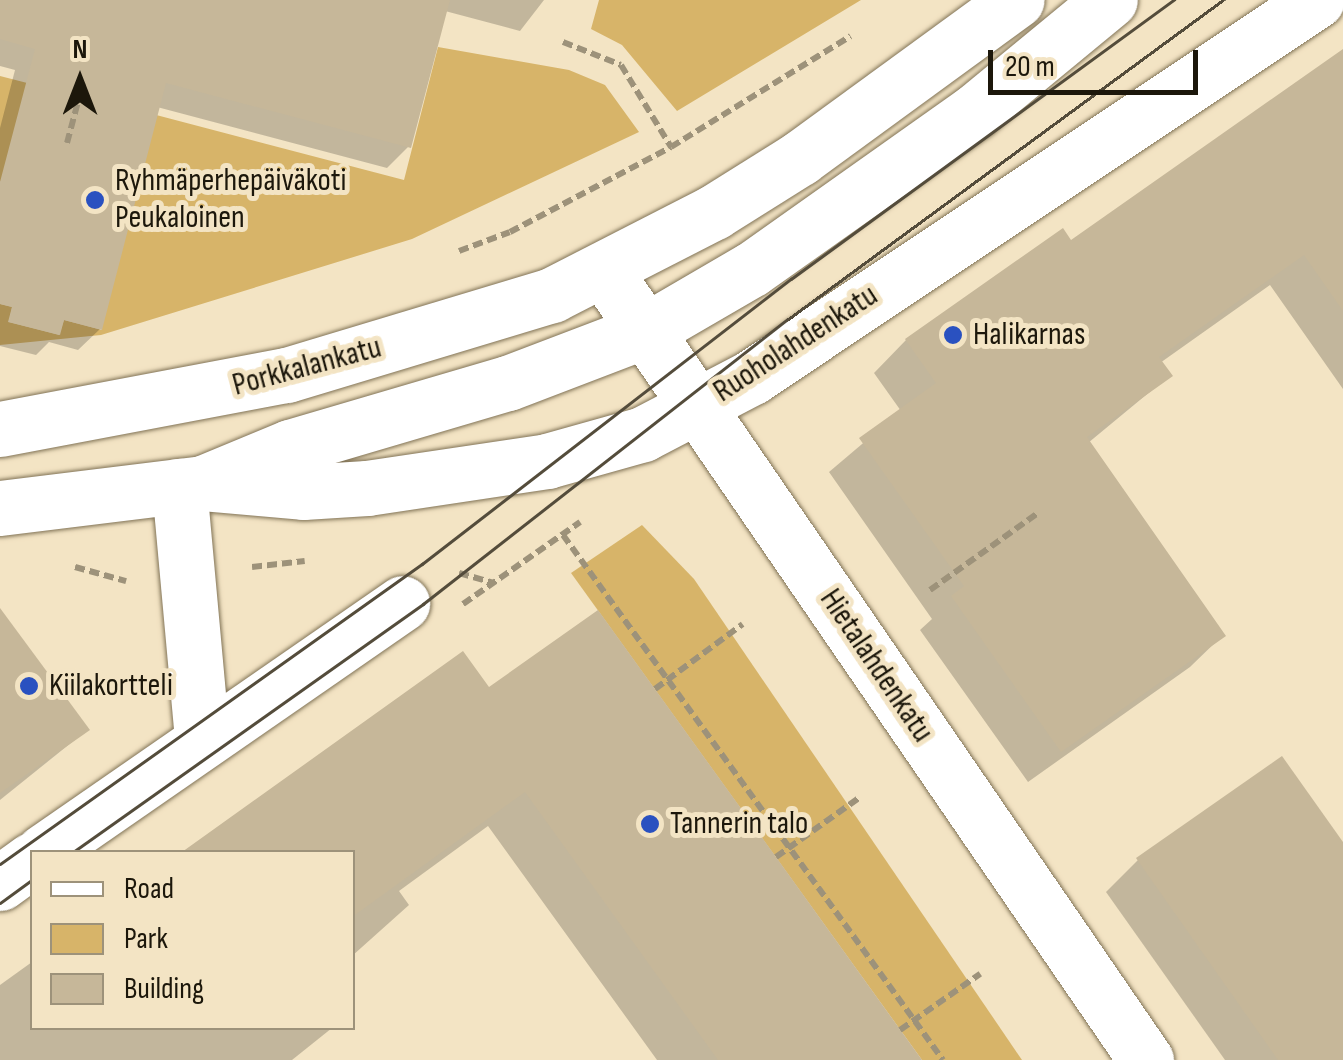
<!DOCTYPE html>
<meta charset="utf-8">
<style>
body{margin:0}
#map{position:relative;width:1343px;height:1060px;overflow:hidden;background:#f3e4c4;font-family:"Sofia Sans Condensed",sans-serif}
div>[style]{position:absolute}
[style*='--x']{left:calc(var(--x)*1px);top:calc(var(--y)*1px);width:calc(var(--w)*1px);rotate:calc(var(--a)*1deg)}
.green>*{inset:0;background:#d7b469}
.shadow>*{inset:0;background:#0003}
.building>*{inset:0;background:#c6b799}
.path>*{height:6px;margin-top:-3px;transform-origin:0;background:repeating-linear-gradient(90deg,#9d927a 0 10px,transparent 0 15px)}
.roads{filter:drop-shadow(0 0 2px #817356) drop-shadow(0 0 2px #817356)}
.street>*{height:55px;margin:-27.5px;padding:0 27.5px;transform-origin:27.5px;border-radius:27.5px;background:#fff}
.secondary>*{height:55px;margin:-27.5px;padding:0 27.5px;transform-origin:27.5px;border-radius:27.5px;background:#fff}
.tram>*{height:2.5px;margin:-1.25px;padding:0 1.25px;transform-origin:1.25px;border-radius:1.25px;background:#544c3b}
.dots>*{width:28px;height:28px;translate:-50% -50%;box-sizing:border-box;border:5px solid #f3e4c4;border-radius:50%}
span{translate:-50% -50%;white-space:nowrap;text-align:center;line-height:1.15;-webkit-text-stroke:10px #f3e4c4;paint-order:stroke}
.poi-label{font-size:32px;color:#1c170b}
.left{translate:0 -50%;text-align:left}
.street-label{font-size:32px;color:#1c170b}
.legend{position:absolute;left:30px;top:850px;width:325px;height:180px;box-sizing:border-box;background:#f3e4c4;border:2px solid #9d927a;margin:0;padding:12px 18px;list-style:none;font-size:30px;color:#1c170b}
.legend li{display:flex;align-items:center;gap:20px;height:50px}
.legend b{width:50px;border:2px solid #9d927a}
.north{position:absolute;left:30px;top:30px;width:100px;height:100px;-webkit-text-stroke:8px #f3e4c4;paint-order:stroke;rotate:0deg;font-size:28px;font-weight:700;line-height:40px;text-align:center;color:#1c170b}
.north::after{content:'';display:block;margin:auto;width:35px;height:45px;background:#1c170b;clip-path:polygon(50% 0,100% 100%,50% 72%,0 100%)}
.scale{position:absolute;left:988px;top:50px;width:210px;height:45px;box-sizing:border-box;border:5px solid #1c170b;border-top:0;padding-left:12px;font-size:30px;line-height:35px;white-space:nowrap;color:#1c170b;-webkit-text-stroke:8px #f3e4c4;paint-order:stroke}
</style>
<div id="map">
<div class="green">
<div style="clip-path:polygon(599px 0,861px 0,677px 111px,622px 45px,591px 29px)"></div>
<div style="clip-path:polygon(438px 47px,569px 70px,605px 85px,639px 132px,412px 239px,101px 335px,0 345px,0 304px,12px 307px,9px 322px,59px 335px,64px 320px,102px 330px,103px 101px,404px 180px)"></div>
<div style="clip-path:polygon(0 76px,66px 93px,0 182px)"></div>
<div style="clip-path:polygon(642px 525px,694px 579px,1022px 1060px,922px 1060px,571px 573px)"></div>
</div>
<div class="shadow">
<div style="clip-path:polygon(0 0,544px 0,520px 31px,445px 11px,408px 147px,387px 168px,157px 107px,100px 329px,78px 350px,49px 342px,36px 355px,0 346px,0 128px,15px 70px,0 66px)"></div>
<div style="clip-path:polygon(1343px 52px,1343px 389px,1270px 285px,1160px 363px,1169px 376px,1088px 443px,1223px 635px,1190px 667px,1028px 782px,920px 630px,932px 619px,829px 472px,901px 411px,874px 373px,906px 340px,1070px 243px)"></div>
<div style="clip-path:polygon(0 646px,87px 730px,0 800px)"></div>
<div style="clip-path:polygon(462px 654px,488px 691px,918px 1060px,657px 1060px,488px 826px,399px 891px,409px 905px,352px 956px,352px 852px,185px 852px)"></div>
<div style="clip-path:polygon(1282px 759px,1343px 846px,1343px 1060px,1225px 1060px,1106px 892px,1138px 860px)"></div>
<div style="clip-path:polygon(32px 962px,32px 1028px,332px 1028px,292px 1060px,0 1060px,0 985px)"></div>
</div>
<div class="building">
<div style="clip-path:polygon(0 0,450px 0,411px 148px,166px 83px,102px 330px,64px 320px,60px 335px,8px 322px,12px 307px,0 304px,0 182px,35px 49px,0 39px)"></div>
<div style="clip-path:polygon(1343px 49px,1343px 311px,1304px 255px,1159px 357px,1173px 376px,1087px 437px,1226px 636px,1061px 752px,951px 596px,964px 586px,859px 438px,936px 383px,905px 339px,1063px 228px,1071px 240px)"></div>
<div style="clip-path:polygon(0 608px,90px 730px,0 793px)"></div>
<div style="clip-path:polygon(598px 610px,776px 857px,922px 1060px,718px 1060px,525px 792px,352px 917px,352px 852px,182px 852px,463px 651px,489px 687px)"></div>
<div style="clip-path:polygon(1282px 756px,1343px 842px,1343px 1060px,1278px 1060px,1136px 858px)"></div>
</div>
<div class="path">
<div style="--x:563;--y:42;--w:62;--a:21.6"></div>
<div style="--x:621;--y:65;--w:96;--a:58.6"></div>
<div style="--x:67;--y:143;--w:62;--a:-75.1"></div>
<div style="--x:459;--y:251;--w:54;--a:-20.4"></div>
<div style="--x:510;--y:232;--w:182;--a:-27.8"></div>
<div style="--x:671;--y:147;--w:211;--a:-31.7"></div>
<div style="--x:563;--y:535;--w:648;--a:54.1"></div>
<div style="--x:75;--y:567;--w:53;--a:15.4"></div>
<div style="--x:252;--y:567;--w:53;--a:-6.5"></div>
<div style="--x:459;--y:573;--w:35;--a:16"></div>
<div style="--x:930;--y:590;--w:133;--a:-35.5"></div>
<div style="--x:463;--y:604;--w:143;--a:-35"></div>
<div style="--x:655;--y:689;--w:109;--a:-36.5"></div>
<div style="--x:776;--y:857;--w:103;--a:-35.5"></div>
<div style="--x:900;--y:1030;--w:98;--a:-35"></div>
</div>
<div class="roads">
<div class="street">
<div style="--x:203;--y:483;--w:94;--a:-22.5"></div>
<div style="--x:290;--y:447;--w:227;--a:-16.4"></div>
<div style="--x:508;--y:383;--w:149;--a:-20.9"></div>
<div style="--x:647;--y:330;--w:121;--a:-30.2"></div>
<div style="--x:752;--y:269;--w:272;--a:-35.3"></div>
<div style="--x:974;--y:112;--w:176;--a:-39.5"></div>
<div style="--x:179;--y:486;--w:256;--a:84.8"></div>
<div style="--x:43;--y:852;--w:437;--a:-34.7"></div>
<div style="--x:0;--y:883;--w:39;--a:-36"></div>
</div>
<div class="secondary">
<div style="--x:605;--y:272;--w:956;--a:55.53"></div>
<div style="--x:0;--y:429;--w:292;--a:-10.7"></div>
<div style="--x:287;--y:375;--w:277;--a:-16.8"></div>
<div style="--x:552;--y:295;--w:182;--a:-27.1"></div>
<div style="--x:714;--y:212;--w:102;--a:-32.1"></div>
<div style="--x:800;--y:158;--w:268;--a:-36.1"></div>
<div style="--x:0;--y:508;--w:205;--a:-7"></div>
<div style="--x:203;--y:483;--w:100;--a:5.1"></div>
<div style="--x:303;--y:492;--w:64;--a:-3.6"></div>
<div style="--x:367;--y:488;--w:182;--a:-8.5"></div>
<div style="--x:547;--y:461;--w:100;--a:-15.7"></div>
<div style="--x:643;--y:434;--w:123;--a:-27.6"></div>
<div style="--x:752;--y:377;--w:679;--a:-33.71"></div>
</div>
</div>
<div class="tram">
<div style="--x:73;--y:852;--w:429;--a:-35.3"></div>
<div style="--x:423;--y:604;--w:462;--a:-38"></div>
<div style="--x:787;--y:320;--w:541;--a:-36.28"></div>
<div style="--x:0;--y:864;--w:518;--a:-35.41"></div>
<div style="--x:422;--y:564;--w:466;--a:-37.7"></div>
<div style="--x:791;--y:279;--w:474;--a:-36.1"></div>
<div style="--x:0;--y:903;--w:39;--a:-36"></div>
</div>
<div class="dots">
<div style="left:95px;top:200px;background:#2a51c0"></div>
<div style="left:953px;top:335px;background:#2a51c0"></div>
<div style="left:29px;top:686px;background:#2a51c0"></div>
<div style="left:650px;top:824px;background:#2a51c0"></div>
</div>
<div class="poi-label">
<span class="left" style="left:115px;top:200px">Ryhmäperhepäiväkoti<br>Peukaloinen</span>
<span class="left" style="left:973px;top:335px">Halikarnas</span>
<span class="left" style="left:49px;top:686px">Kiilakortteli</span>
<span class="left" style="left:670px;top:824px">Tannerin talo</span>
</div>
<div class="street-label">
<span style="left:796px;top:344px;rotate:-33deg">Ruoholahdenkatu</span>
<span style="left:307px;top:367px;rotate:-15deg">Porkkalankatu</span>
<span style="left:876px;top:666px;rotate:56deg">Hietalahdenkatu</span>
</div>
<ul class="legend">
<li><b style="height:12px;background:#fff"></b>Road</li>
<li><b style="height:28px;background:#d7b469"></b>Park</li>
<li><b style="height:28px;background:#c6b799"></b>Building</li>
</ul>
<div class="north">N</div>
<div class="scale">20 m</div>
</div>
